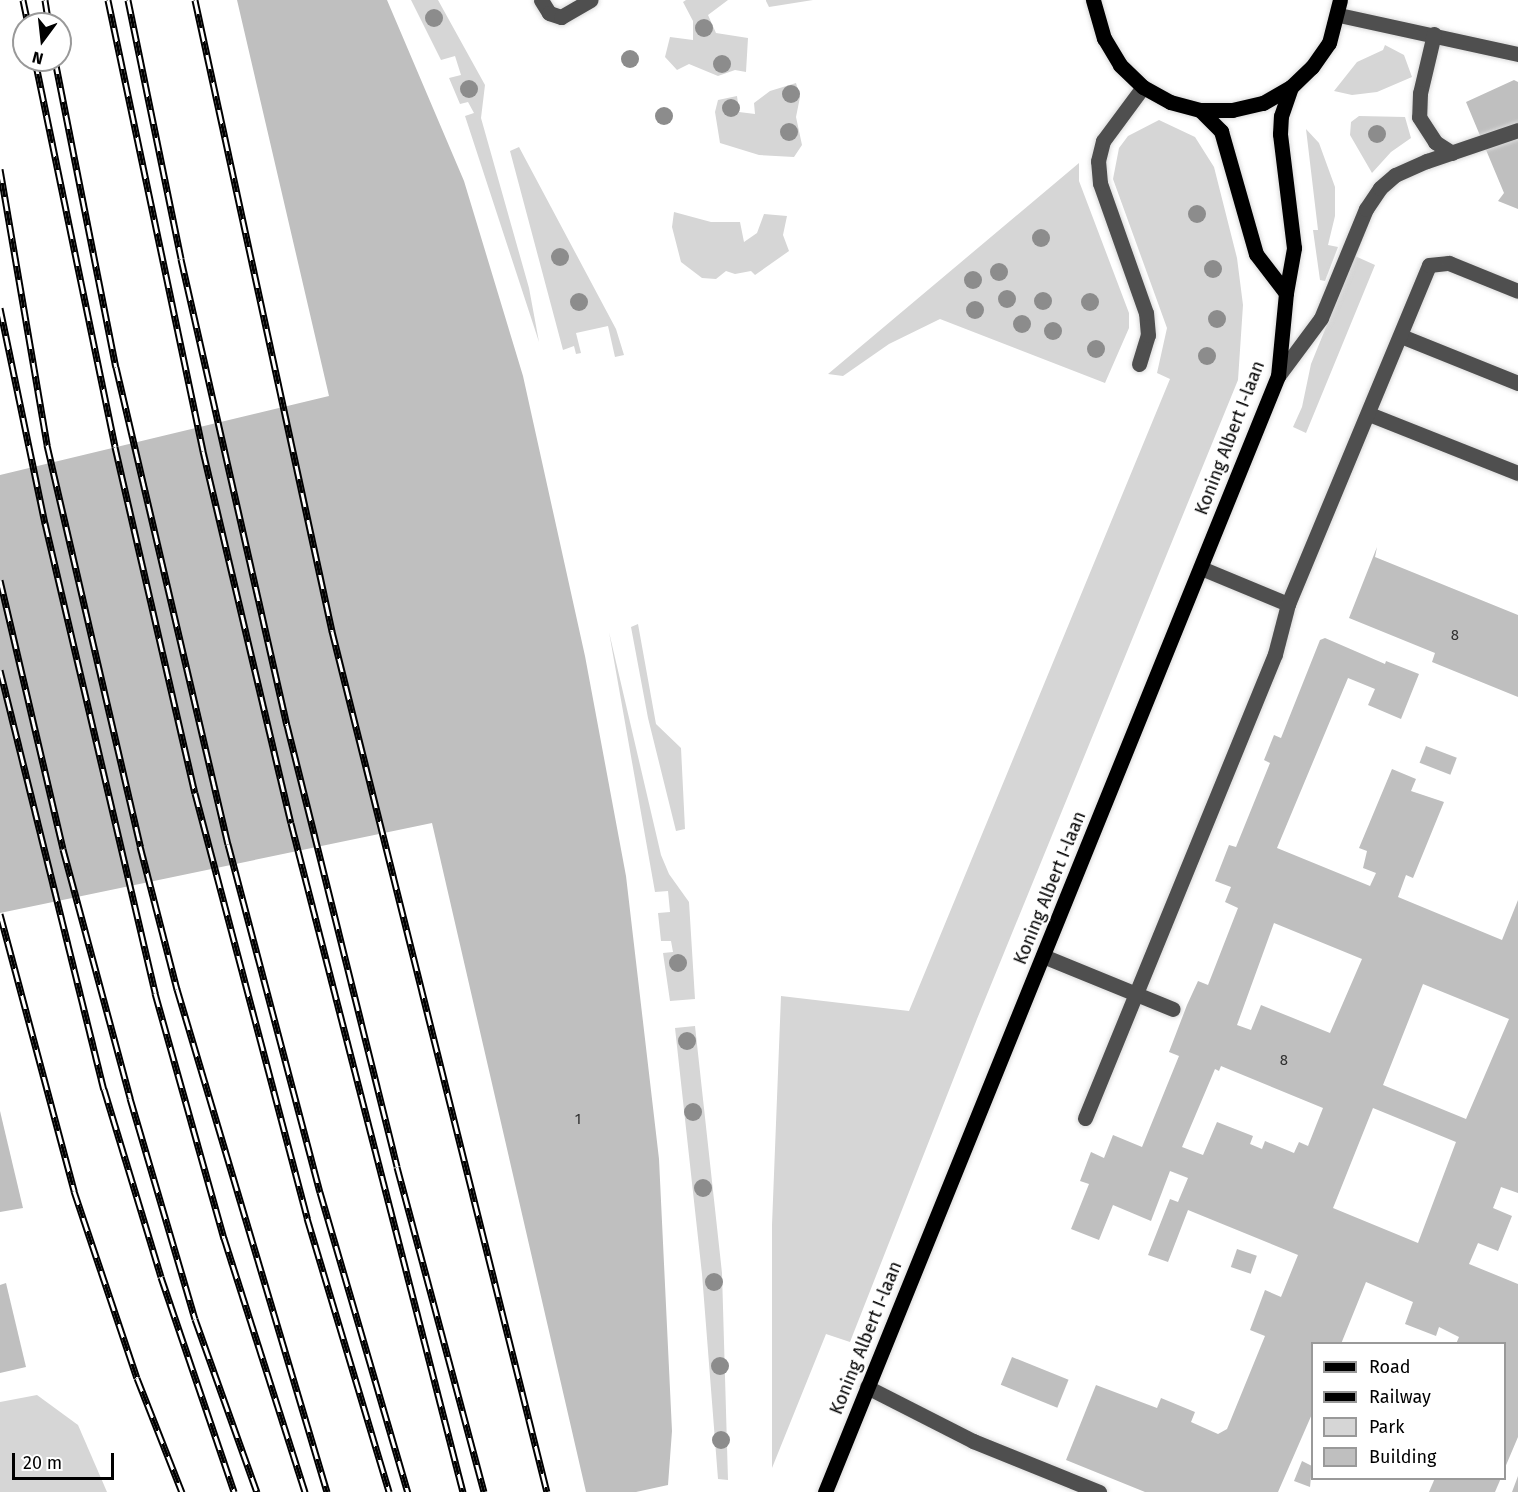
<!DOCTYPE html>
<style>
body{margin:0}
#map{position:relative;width:1518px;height:1492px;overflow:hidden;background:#fff;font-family:"Fira Sans",sans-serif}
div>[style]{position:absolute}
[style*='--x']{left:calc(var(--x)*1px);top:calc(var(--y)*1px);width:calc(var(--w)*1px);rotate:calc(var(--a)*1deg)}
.green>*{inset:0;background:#d6d6d6}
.building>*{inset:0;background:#bfbfbf;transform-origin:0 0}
.roads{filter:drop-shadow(0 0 2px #dbdbdb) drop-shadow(0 0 2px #dbdbdb)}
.minor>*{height:15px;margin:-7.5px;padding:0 7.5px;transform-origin:7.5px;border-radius:7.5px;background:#4f4f4f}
.major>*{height:15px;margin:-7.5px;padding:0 7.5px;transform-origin:7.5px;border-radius:7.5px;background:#000}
.rail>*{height:7px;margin-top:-3.5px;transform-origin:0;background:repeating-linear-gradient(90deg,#fff 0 14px,#000 0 28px);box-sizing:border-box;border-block:2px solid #000}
.trees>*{width:18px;height:18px;margin:-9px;border-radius:50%;background:#8c8c8c}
span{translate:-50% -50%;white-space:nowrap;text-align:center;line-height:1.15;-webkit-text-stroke:4.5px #fff;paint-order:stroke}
.number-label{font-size:15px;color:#303030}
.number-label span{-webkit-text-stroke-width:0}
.street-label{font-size:18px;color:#000}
.legend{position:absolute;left:1311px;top:1342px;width:195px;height:138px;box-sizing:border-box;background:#fff;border:2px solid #999;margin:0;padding:8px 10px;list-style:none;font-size:18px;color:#000}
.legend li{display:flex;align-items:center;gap:12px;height:30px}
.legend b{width:30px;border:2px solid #999}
.north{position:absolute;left:12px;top:12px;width:60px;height:60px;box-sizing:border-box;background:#fff;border:2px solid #999;border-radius:50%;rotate:195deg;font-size:16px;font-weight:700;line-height:24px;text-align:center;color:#000}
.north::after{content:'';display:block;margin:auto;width:21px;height:27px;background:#000;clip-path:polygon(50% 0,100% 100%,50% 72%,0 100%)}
.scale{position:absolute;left:12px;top:1453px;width:102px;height:27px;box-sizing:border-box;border:3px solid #000;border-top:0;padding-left:8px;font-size:18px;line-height:21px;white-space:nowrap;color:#000;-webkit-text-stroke:4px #fff;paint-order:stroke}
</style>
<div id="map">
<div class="green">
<div style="clip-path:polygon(411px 0,438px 0,485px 85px,481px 118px,529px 288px,539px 342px,465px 116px,474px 113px,468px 102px,460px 104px,449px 78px,461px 75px,455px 56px,441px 60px)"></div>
<div style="clip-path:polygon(686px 0,728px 0,708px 15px,716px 33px,748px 38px,746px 72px,735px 70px,718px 76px,689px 64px,677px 70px,665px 57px,670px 37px,693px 40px,693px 21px,683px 2px)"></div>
<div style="clip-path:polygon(813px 0,769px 7px,766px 1px,766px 0)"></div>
<div style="clip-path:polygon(1385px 45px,1404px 55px,1412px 77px,1377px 92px,1352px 95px,1334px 91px,1357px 62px,1383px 50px)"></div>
<div style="clip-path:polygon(796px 83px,800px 97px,796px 117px,802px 145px,794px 157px,759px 155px,720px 143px,715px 112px,718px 100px,737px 96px,739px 112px,755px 114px,754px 103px,770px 91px)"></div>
<div style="clip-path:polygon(1359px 116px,1405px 117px,1411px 138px,1391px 152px,1372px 173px,1350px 135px,1351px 122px)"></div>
<div style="clip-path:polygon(1159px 120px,1195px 137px,1214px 167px,1237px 258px,1243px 305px,1238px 380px,977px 1019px,850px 1342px,826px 1334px,772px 1468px,772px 1225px,781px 996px,909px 1011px,1170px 379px,1157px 373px,1167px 328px,1113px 179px,1119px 148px,1128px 136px)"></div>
<div style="clip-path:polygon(1306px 129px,1319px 143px,1335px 187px,1335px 216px,1328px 245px,1338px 247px,1325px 281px,1320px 280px,1313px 230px,1318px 230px)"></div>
<div style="clip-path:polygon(519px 147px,616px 329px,624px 355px,615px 357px,608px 326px,576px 333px,581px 353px,576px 354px,574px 346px,563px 350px,510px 151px)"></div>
<div style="clip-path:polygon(1079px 163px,1079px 181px,1129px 313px,1129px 328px,1105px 383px,940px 319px,889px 344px,843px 376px,828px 374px)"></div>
<div style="clip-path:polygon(674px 212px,711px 222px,740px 222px,744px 242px,757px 233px,764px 214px,787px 216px,783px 235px,789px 251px,755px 275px,751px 271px,735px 274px,726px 271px,716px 279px,702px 278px,681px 262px,672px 227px)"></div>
<div style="clip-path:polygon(1355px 256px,1375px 265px,1306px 433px,1293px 427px,1302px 407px,1311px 364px)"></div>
<div style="clip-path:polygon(638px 624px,656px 724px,681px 748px,685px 829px,676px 831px,648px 718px,631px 627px)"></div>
<div style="clip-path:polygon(609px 632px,661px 855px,669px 874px,689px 902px,695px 999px,670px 1001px,663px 953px,673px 952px,671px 941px,661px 941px,658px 913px,670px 912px,668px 891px,655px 892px)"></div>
<div style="clip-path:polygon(695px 1026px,722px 1273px,728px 1480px,718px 1479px,702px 1274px,675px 1028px)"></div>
<div style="clip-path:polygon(37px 1395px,78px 1425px,107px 1492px,0 1492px,0 1402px)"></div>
</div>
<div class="building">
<div style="clip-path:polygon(237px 0,387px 0,464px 181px,523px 376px,585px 656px,626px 876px,659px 1159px,672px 1431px,668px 1485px,636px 1492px,586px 1492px,432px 823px,0 913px,0 475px,329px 396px)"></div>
<div style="clip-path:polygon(1514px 80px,1518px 82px,1518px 209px,1498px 201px,1504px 193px,1466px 102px)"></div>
<div style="clip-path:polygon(1377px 547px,1375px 557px,1518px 615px,1518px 697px,1432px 662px,1435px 653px,1349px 618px)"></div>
<div style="clip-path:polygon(evenodd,1325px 638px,1385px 664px,1386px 661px,1419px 674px,1401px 719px,1368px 705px,1375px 689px,1348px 678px,1277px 848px,1370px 886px,1376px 873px,1363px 868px,1367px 851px,1359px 848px,1392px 769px,1416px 779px,1411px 791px,1444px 802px,1413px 878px,1406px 875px,1398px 897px,1502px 940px,1518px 900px,1518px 1193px,1501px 1187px,1493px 1208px,1512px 1216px,1498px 1251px,1478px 1243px,1469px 1264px,1518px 1284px,1518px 1437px,1504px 1470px,1504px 1344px,1456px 1344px,1459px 1337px,1439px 1327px,1436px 1336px,1405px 1324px,1413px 1302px,1366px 1282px,1341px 1344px,1312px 1344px,1312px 1414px,1278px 1492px,1145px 1492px,1066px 1460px,1096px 1385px,1157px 1408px,1161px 1398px,1195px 1412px,1191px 1422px,1218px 1434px,1227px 1429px,1265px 1336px,1250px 1330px,1265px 1290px,1281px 1297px,1298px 1255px,1188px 1210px,1168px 1262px,1148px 1255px,1170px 1199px,1178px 1202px,1188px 1178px,1170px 1171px,1151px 1221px,1113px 1205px,1099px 1240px,1071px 1229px,1089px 1184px,1080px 1181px,1091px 1152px,1104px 1158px,1113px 1135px,1142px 1147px,1179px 1056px,1169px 1052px,1187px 1005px,1198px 981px,1208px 985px,1238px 908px,1225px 902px,1231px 887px,1215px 881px,1229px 845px,1236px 847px,1270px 763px,1264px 760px,1274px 735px,1281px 738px,1320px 640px,1325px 638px,1274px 923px,1362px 959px,1330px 1033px,1261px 1005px,1251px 1030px,1237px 1025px,1274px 923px,1325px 638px,1423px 984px,1509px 1019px,1466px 1119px,1383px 1085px,1423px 984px,1325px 638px,1221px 1066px,1323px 1108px,1308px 1146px,1299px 1142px,1294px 1153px,1265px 1141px,1262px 1149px,1250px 1144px,1253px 1136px,1217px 1122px,1203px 1155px,1182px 1147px,1215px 1069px,1219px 1071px,1221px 1066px,1325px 638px,1373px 1108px,1456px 1142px,1418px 1243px,1333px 1208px,1373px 1108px)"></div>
<div style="left:1426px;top:746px;width:33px;height:18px;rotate:21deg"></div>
<div style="clip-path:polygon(0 1111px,23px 1208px,0 1212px)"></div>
<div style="left:1237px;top:1249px;width:21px;height:19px;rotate:19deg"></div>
<div style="clip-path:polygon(6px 1283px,26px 1367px,0 1373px,0 1285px)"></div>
<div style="left:1012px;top:1357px;width:61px;height:30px;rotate:22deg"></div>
<div style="clip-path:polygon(1302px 1461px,1312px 1466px,1310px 1487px,1294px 1481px)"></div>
<div style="clip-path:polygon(1518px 1476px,1518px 1492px,1512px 1492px)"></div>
<div style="clip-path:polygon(1435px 1478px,1501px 1478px,1495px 1492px,1429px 1492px)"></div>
</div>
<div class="roads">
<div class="minor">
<div style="--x:541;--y:0;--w:15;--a:58"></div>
<div style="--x:549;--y:13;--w:13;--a:18"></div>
<div style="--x:561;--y:17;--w:34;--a:-30"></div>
<div style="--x:1339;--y:15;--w:183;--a:12.3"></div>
<div style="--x:1434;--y:34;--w:61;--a:103.3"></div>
<div style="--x:1420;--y:93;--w:24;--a:92"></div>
<div style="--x:1419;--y:117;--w:30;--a:57"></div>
<div style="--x:1435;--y:142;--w:20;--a:33"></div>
<div style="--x:1401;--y:336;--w:126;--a:21.9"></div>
<div style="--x:1139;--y:364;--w:30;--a:-73"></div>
<div style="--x:1148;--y:335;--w:22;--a:-95"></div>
<div style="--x:1146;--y:313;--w:138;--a:-109.5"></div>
<div style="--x:1100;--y:183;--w:22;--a:-95"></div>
<div style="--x:1098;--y:161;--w:21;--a:-76"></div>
<div style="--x:1103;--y:141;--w:67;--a:-53.5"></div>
<div style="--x:1278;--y:376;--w:72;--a:-53.4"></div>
<div style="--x:1321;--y:318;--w:118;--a:-67.6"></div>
<div style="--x:1366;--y:209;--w:25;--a:-56"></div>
<div style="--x:1380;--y:188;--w:20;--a:-41"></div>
<div style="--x:1395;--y:175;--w:35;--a:-24"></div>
<div style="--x:1427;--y:161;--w:96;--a:-18.8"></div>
<div style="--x:1369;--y:414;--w:160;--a:21.6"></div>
<div style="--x:1201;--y:568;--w:94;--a:22.5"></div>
<div style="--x:1288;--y:604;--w:367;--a:-67.4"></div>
<div style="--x:1429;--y:265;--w:20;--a:-6"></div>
<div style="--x:1449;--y:263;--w:74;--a:22.1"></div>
<div style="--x:1043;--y:956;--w:140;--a:22.2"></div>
<div style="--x:1085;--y:1118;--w:501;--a:-67.73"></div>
<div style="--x:1275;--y:654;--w:52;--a:-75.4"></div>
<div style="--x:867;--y:1387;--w:119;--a:27"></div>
<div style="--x:973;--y:1441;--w:136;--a:22"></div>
</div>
<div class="major">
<div style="--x:1093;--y:0;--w:40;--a:74"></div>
<div style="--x:1104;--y:38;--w:31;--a:59"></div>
<div style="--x:1120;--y:65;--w:32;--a:44"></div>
<div style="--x:1143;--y:87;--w:31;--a:29"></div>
<div style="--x:1170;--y:102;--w:31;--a:15"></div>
<div style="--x:1200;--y:110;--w:32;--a:0"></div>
<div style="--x:1232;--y:110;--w:32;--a:-13"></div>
<div style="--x:1263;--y:103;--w:32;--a:-30"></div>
<div style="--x:1291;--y:87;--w:29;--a:-44"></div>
<div style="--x:1312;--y:67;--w:29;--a:-55"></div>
<div style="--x:1329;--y:43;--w:44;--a:-75.7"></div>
<div style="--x:1200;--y:110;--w:30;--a:45"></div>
<div style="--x:1221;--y:131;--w:128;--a:74.1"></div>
<div style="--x:1256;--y:254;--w:49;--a:52.4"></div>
<div style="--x:825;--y:1492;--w:1204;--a:-67.91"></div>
<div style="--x:1278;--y:376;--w:83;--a:-84.5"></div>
<div style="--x:1286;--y:293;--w:46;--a:-79.9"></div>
<div style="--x:1294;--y:248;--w:115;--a:-97"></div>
<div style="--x:1280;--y:134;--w:18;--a:-87"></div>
<div style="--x:1281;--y:116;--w:31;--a:-71"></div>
</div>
</div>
<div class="rail">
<div style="--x:23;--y:0;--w:25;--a:78"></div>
<div style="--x:45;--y:0;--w:24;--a:81"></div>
<div style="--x:108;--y:0;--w:461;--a:78.1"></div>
<div style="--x:203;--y:451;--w:382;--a:76.7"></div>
<div style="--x:291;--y:823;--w:691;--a:75.58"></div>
<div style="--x:128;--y:0;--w:264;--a:78.4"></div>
<div style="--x:181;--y:259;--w:478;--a:77.2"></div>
<div style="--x:287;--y:725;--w:455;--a:76"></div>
<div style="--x:397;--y:1167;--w:336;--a:75"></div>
<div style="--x:195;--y:0;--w:646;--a:77.75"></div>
<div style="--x:332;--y:631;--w:887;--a:75.98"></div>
<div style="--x:35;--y:60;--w:395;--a:78.3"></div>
<div style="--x:115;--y:447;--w:355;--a:77"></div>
<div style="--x:195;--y:793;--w:440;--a:75.2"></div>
<div style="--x:307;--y:1218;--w:286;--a:73.3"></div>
<div style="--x:55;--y:60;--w:313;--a:78.8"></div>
<div style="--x:116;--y:367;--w:490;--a:76.8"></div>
<div style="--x:228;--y:844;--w:360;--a:75.2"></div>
<div style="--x:320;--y:1192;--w:313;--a:73.7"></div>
<div style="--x:0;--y:169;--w:280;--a:80.3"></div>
<div style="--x:47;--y:445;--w:412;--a:76.9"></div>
<div style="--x:140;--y:846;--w:148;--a:75.5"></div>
<div style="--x:177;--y:989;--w:525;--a:73.39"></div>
<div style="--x:0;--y:308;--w:220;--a:78.2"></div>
<div style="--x:45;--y:523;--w:483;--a:76.8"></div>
<div style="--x:155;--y:993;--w:255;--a:74.3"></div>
<div style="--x:224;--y:1238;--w:267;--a:72.3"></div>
<div style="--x:0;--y:580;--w:276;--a:76.8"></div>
<div style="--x:63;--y:849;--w:258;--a:74.9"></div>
<div style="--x:130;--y:1098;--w:230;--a:73.6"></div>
<div style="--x:195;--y:1319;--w:184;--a:70.3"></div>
<div style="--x:0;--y:670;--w:432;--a:76.1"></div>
<div style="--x:104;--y:1089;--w:196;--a:73.1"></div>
<div style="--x:161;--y:1277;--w:227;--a:71.2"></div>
<div style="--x:0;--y:914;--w:287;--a:75"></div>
<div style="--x:74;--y:1191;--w:197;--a:71.4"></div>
<div style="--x:137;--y:1378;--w:123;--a:68.5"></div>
</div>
<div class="trees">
<div style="left:434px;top:18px"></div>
<div style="left:704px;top:28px"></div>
<div style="left:630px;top:59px"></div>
<div style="left:722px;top:64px"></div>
<div style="left:469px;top:89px"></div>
<div style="left:791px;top:94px"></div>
<div style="left:731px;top:108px"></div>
<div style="left:664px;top:116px"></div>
<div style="left:789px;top:132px"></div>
<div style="left:1377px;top:134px"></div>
<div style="left:1197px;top:214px"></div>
<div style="left:1041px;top:238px"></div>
<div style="left:560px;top:257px"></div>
<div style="left:1213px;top:269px"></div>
<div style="left:999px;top:272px"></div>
<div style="left:973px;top:280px"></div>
<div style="left:1007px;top:299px"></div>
<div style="left:1043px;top:301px"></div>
<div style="left:579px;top:302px"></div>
<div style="left:1090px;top:302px"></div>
<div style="left:975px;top:310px"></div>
<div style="left:1217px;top:319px"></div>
<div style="left:1022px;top:324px"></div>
<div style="left:1053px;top:331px"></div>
<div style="left:1096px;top:349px"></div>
<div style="left:1207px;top:356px"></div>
<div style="left:678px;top:963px"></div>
<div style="left:687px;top:1041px"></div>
<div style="left:693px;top:1112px"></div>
<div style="left:703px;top:1188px"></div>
<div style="left:714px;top:1282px"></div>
<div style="left:720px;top:1366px"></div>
<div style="left:721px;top:1440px"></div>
</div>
<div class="number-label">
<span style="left:1455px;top:636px">8</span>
<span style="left:1284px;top:1061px">8</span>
<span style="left:578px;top:1120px">1</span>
</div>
<div class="street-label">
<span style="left:1230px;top:438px;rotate:-69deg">Koning Albert I-laan</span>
<span style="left:1050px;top:888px;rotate:-68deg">Koning Albert I-laan</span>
<span style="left:866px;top:1338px;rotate:-68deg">Koning Albert I-laan</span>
</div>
<ul class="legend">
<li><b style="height:8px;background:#000"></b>Road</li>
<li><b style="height:8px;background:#000"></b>Railway</li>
<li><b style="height:16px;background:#d6d6d6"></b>Park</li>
<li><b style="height:16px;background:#bfbfbf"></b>Building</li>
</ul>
<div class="north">N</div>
<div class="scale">20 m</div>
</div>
